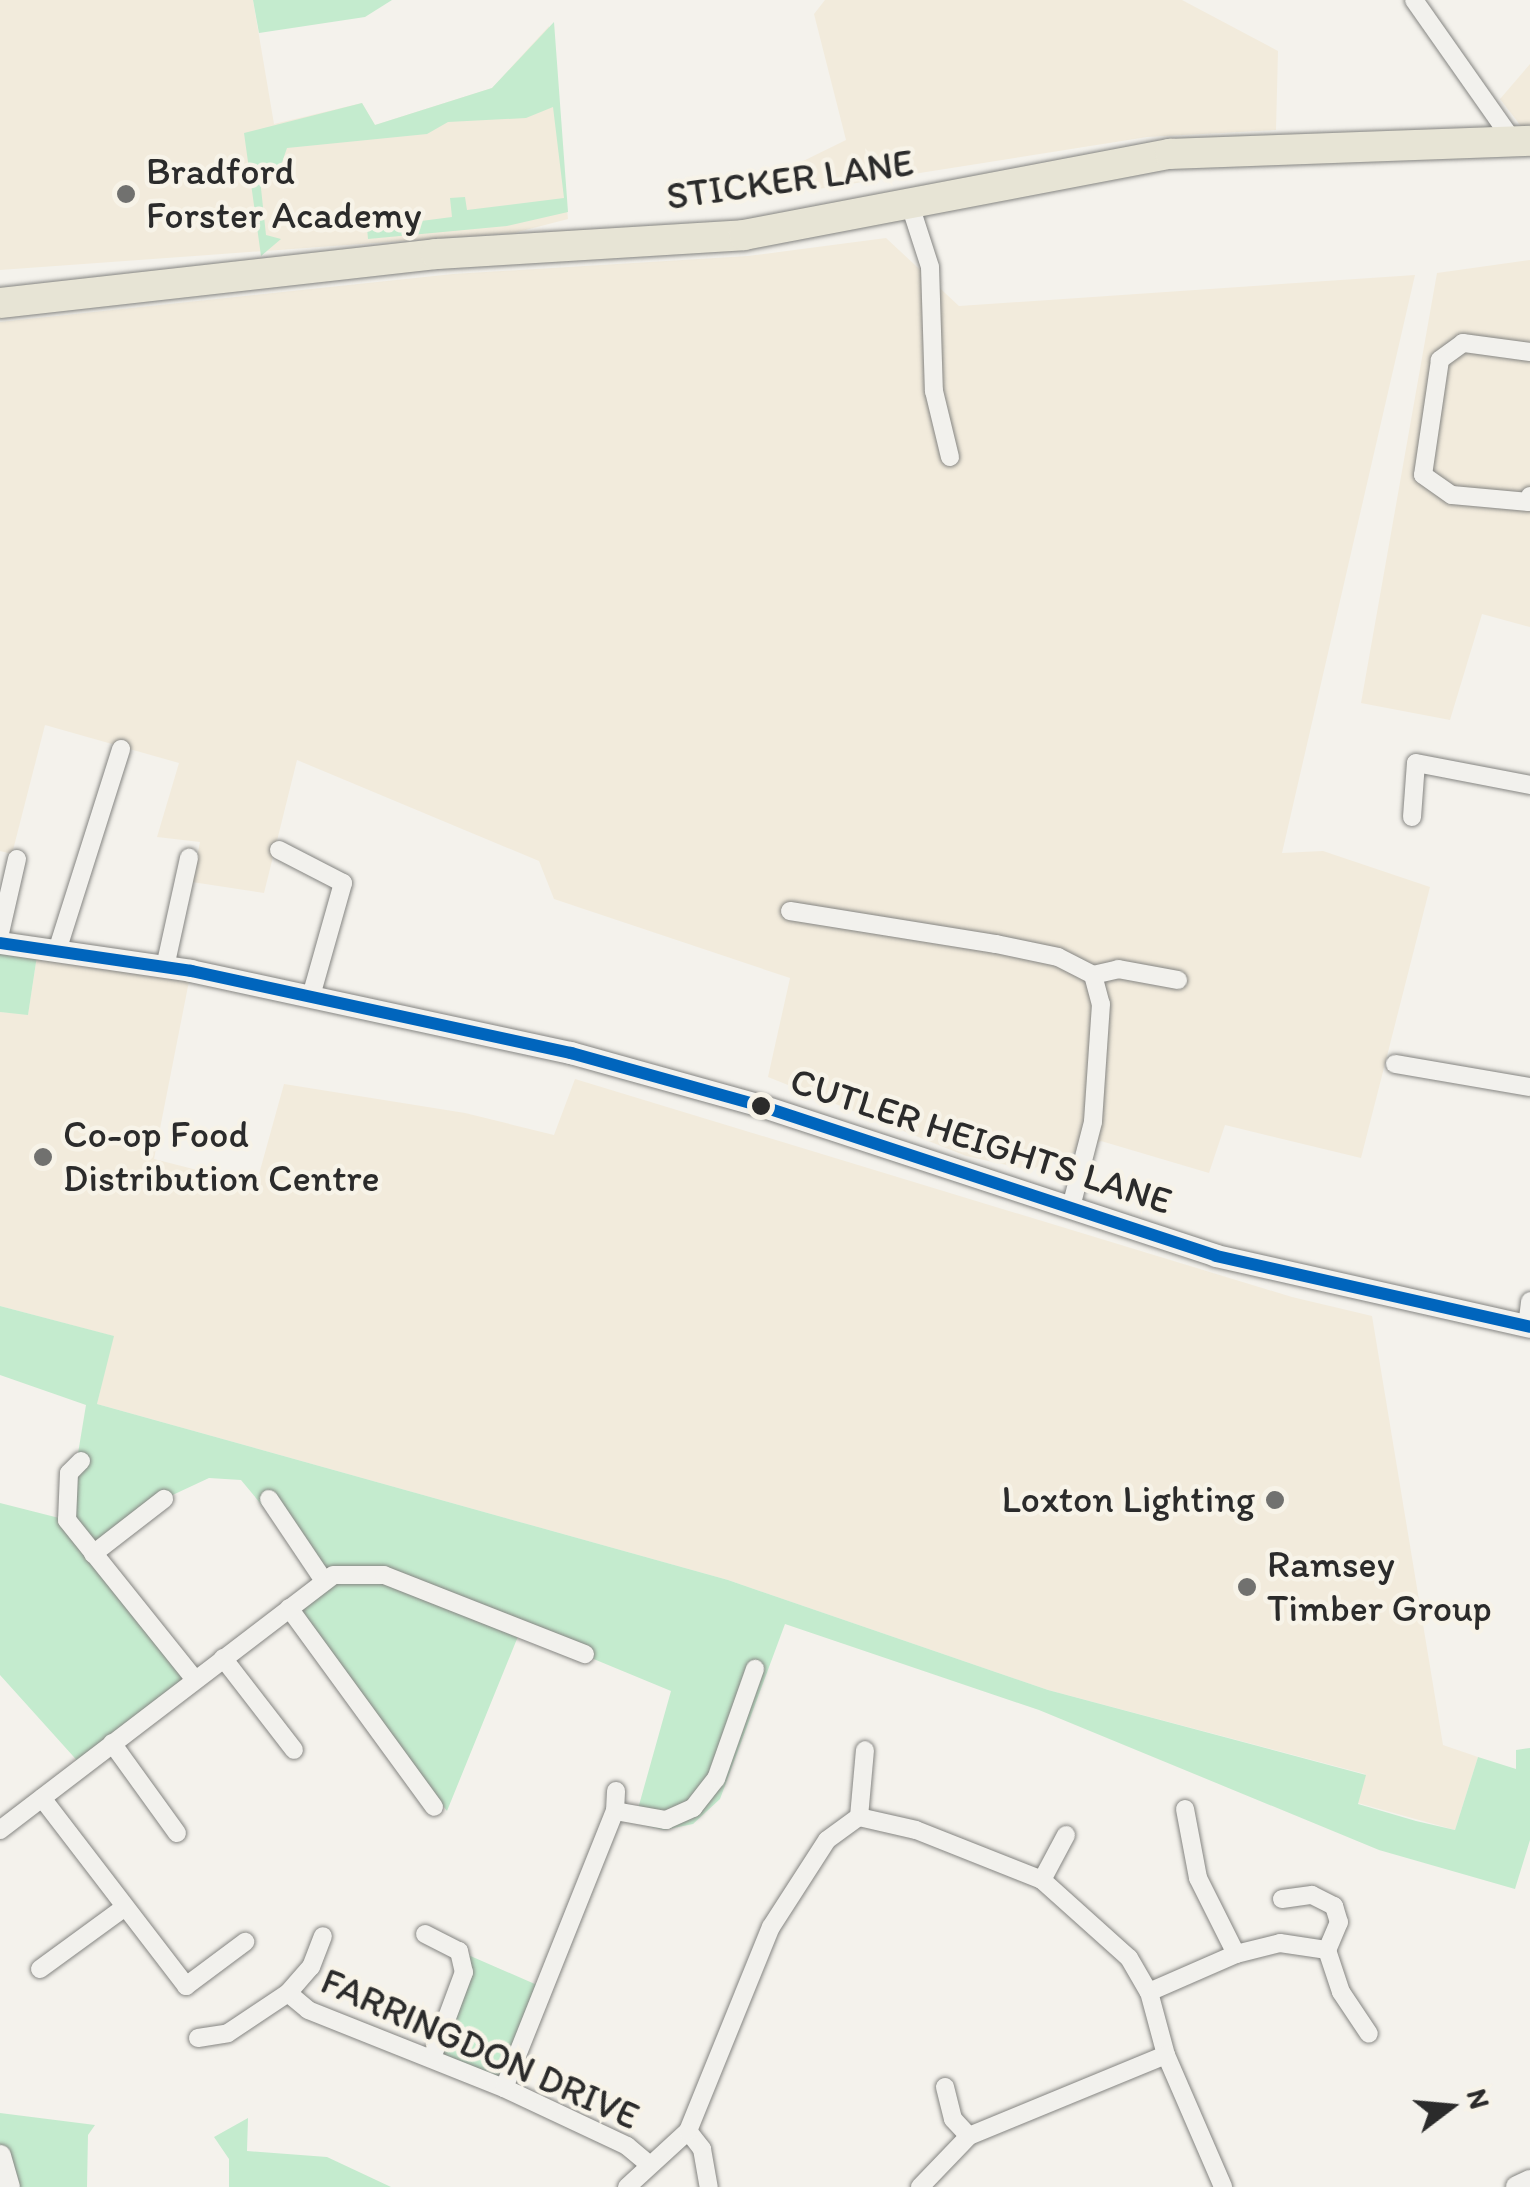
<!DOCTYPE html>
<style>
body{margin:0}
#map{position:relative;width:1530px;height:2187px;overflow:hidden;background:#f4f2ec;font-family:Itim,sans-serif}
div>[style]{position:absolute}
[style*='--x']{left:calc(var(--x)*1px);top:calc(var(--y)*1px);width:calc(var(--w)*1px);rotate:calc(var(--a)*1deg)}
.built>*{inset:0;background:#f2ebdc}
.green>*{inset:0;background:#c4ebce}
.roads{filter:drop-shadow(0 0 2px #858582) drop-shadow(0 0 2px #858582)}
.minor>*{height:18px;margin:-9px;padding:0 9px;transform-origin:9px;border-radius:9px;background:#f2f1ed}
.tertiary>*{height:22px;margin:-11px;padding:0 11px;transform-origin:11px;border-radius:11px;background:#f2f1ed}
.trunk>*{height:30px;margin:-15px;padding:0 15px;transform-origin:15px;border-radius:15px;background:#e7e4d5}
.bus-1>*{height:12px;margin:-6px;padding:0 6px;transform-origin:6px;border-radius:6px;background:#0065bd}
.dots>*{width:28px;height:28px;translate:-50% -50%;box-sizing:border-box;border:5px solid #f7f3e8;border-radius:50%}
span{translate:-50% -50%;white-space:nowrap;text-align:center;line-height:1.15;-webkit-text-stroke:9px #f7f3e8;paint-order:stroke}
.poi-label{font-size:38px;color:#2b2b2b}
.left{translate:0 -50%;text-align:left}
.right{translate:-100% -50%;text-align:right}
.street-label{font-size:38px;color:#2b2b2b}
.north{position:absolute;left:1400px;top:2057px;width:100px;height:100px;-webkit-text-stroke:8px #f7f3e8;paint-order:stroke;rotate:74deg;font-size:28px;font-weight:700;line-height:40px;text-align:center;color:#2b2b2b}
.north::after{content:'';display:block;margin:auto;width:35px;height:45px;background:#2b2b2b;clip-path:polygon(50% 0,100% 100%,50% 72%,0 100%)}
</style>
<div id="map">
<div class="built">
<div style="clip-path:polygon(0 0,253px 0,274px 124px,362px 103px,375px 125px,492px 88px,549px 26px,568px 219px,514px 233px,0 270px)"></div>
<div style="clip-path:polygon(825px 0,1182px 0,1278px 51px,1276px 130px,1147px 137px,812px 190px,793px 166px,846px 140px,814px 14px)"></div>
<div style="clip-path:polygon(1530px 64px,1530px 130px,1524px 130px,1500px 99px)"></div>
<div style="clip-path:polygon(886px 238px,959px 306px,1415px 275px,1282px 853px,1323px 851px,1430px 887px,1361px 1158px,1225px 1125px,1209px 1173px,1101px 1141px,1030px 1170px,966px 1156px,768px 1077px,790px 978px,554px 899px,539px 861px,297px 760px,264px 893px,192px 882px,200px 842px,157px 837px,179px 763px,45px 725px,12px 854px,0 851px,0 322px,453px 274px,748px 256px)"></div>
<div style="clip-path:polygon(1530px 260px,1530px 627px,1482px 614px,1450px 720px,1361px 703px,1437px 273px)"></div>
<div style="clip-path:polygon(38px 949px,191px 971px,154px 1159px,256px 1185px,284px 1084px,465px 1113px,554px 1135px,575px 1079px,1292px 1297px,1372px 1316px,1443px 1745px,1478px 1757px,1455px 1830px,1358px 1803px,1365px 1774px,1048px 1690px,728px 1580px,97px 1404px,113px 1336px,0 1306px,0 1012px,28px 1014px)"></div>
</div>
<div class="green">
<div style="clip-path:polygon(253px 0,392px 0,365px 17px,259px 33px)"></div>
<div style="clip-path:polygon(554px 22px,568px 212px,507px 226px,368px 239px,367px 228px,452px 217px,450px 198px,465px 197px,467px 210px,564px 198px,553px 107px,526px 118px,448px 122px,427px 134px,287px 148px,277px 177px,260px 179px,266px 235px,281px 239px,261px 256px,244px 133px,362px 103px,375px 125px,492px 88px)"></div>
<div style="clip-path:polygon(0 943px,38px 949px,28px 1015px,0 1012px)"></div>
<div style="clip-path:polygon(0 1306px,114px 1336px,97px 1404px,728px 1580px,1048px 1690px,1366px 1775px,1358px 1804px,1416px 1821px,1455px 1830px,1478px 1757px,1516px 1769px,1516px 1750px,1530px 1748px,1530px 1840px,1515px 1889px,1379px 1850px,1039px 1710px,785px 1624px,720px 1799px,693px 1824px,664px 1830px,634px 1823px,671px 1691px,521px 1629px,447px 1811px,289px 1608px,324px 1580px,241px 1480px,209px 1478px,164px 1499px,94px 1554px,195px 1680px,82px 1766px,0 1675px,0 1503px,67px 1520px,86px 1405px,0 1375px)"></div>
<div style="clip-path:polygon(459px 1951px,544px 1988px,504px 2088px,432px 2058px,464px 1972px)"></div>
<div style="clip-path:polygon(0 2113px,95px 2125px,88px 2135px,87px 2187px,9px 2187px,0 2156px)"></div>
<div style="clip-path:polygon(248px 2118px,247px 2151px,327px 2157px,391px 2187px,229px 2187px,229px 2159px,214px 2137px)"></div>
</div>
<div class="roads">
<div class="minor">
<div style="--x:1414;--y:0;--w:172;--a:54.9"></div>
<div style="--x:910;--y:205;--w:65;--a:72.1"></div>
<div style="--x:930;--y:267;--w:124;--a:88.2"></div>
<div style="--x:934;--y:391;--w:68;--a:76.4"></div>
<div style="--x:1530;--y:352;--w:68;--a:-172.3"></div>
<div style="--x:1463;--y:343;--w:29;--a:144"></div>
<div style="--x:1440;--y:360;--w:116;--a:98.4"></div>
<div style="--x:1423;--y:475;--w:35;--a:35"></div>
<div style="--x:1452;--y:495;--w:77;--a:5.2"></div>
<div style="--x:1529;--y:502;--w:6;--a:-81"></div>
<div style="--x:1412;--y:817;--w:54;--a:-85.8"></div>
<div style="--x:1416;--y:763;--w:116;--a:10.9"></div>
<div style="--x:279;--y:850;--w:72;--a:27.3"></div>
<div style="--x:343;--y:883;--w:117;--a:105.8"></div>
<div style="--x:790;--y:911;--w:209;--a:9.1"></div>
<div style="--x:996;--y:944;--w:63;--a:11.8"></div>
<div style="--x:1058;--y:957;--w:39;--a:27"></div>
<div style="--x:1093;--y:975;--w:30;--a:75"></div>
<div style="--x:1101;--y:1004;--w:118;--a:93.9"></div>
<div style="--x:1093;--y:1122;--w:88;--a:104.5"></div>
<div style="--x:0;--y:933;--w:76;--a:-77.1"></div>
<div style="--x:57;--y:951;--w:212;--a:-72.4"></div>
<div style="--x:165;--y:967;--w:112;--a:-77.6"></div>
<div style="--x:1093;--y:975;--w:26;--a:-13"></div>
<div style="--x:1118;--y:969;--w:61;--a:10.4"></div>
<div style="--x:1395;--y:1064;--w:137;--a:9.7"></div>
<div style="--x:1527;--y:1327;--w:26;--a:-83"></div>
<div style="--x:81;--y:1461;--w:17;--a:135"></div>
<div style="--x:69;--y:1473;--w:47;--a:92.4"></div>
<div style="--x:67;--y:1520;--w:205;--a:51.3"></div>
<div style="--x:269;--y:1499;--w:99;--a:56.1"></div>
<div style="--x:93;--y:1554;--w:90;--a:-37.8"></div>
<div style="--x:289;--y:1608;--w:246;--a:53.9"></div>
<div style="--x:223;--y:1658;--w:116;--a:52.3"></div>
<div style="--x:112;--y:1743;--w:111;--a:54.2"></div>
<div style="--x:42;--y:1798;--w:237;--a:52.5"></div>
<div style="--x:186;--y:1986;--w:74;--a:-36.7"></div>
<div style="--x:1185;--y:1809;--w:70;--a:79.3"></div>
<div style="--x:1198;--y:1878;--w:85;--a:63.4"></div>
<div style="--x:615;--y:1811;--w:52;--a:10"></div>
<div style="--x:666;--y:1820;--w:30;--a:-24"></div>
<div style="--x:693;--y:1808;--w:37;--a:-52"></div>
<div style="--x:716;--y:1779;--w:117;--a:-70.5"></div>
<div style="--x:859;--y:1817;--w:67;--a:-84.9"></div>
<div style="--x:0;--y:1830;--w:419;--a:-37.4"></div>
<div style="--x:333;--y:1575;--w:51;--a:0"></div>
<div style="--x:384;--y:1575;--w:216;--a:21.5"></div>
<div style="--x:1042;--y:1880;--w:51;--a:-61.9"></div>
<div style="--x:1282;--y:1899;--w:30;--a:-8"></div>
<div style="--x:1312;--y:1895;--w:25;--a:27"></div>
<div style="--x:1334;--y:1906;--w:17;--a:73"></div>
<div style="--x:1339;--y:1922;--w:30;--a:113"></div>
<div style="--x:425;--y:1934;--w:38;--a:27"></div>
<div style="--x:459;--y:1951;--w:22;--a:77"></div>
<div style="--x:464;--y:1972;--w:92;--a:110.4"></div>
<div style="--x:40;--y:1969;--w:105;--a:-36.1"></div>
<div style="--x:1149;--y:1992;--w:95;--a:-23.6"></div>
<div style="--x:1236;--y:1954;--w:45;--a:-14"></div>
<div style="--x:1280;--y:1943;--w:48;--a:8.5"></div>
<div style="--x:1327;--y:1950;--w:44;--a:71.6"></div>
<div style="--x:1341;--y:1992;--w:50;--a:56.3"></div>
<div style="--x:288;--y:1993;--w:26;--a:40"></div>
<div style="--x:308;--y:2010;--w:211;--a:21.7"></div>
<div style="--x:504;--y:2088;--w:136;--a:25.2"></div>
<div style="--x:627;--y:2146;--w:26;--a:40"></div>
<div style="--x:198;--y:2038;--w:30;--a:-9"></div>
<div style="--x:228;--y:2033;--w:72;--a:-33.7"></div>
<div style="--x:288;--y:1993;--w:35;--a:-49"></div>
<div style="--x:311;--y:1967;--w:33;--a:-69"></div>
<div style="--x:945;--y:2087;--w:33;--a:76"></div>
<div style="--x:953;--y:2119;--w:23;--a:47"></div>
<div style="--x:504;--y:2088;--w:298;--a:-68.2"></div>
<div style="--x:615;--y:1811;--w:20;--a:-87"></div>
<div style="--x:688;--y:2131;--w:23;--a:52"></div>
<div style="--x:702;--y:2149;--w:39;--a:80"></div>
<div style="--x:627;--y:2187;--w:83;--a:-42.6"></div>
<div style="--x:688;--y:2131;--w:220;--a:-67.9"></div>
<div style="--x:771;--y:1927;--w:103;--a:-57.2"></div>
<div style="--x:827;--y:1840;--w:39;--a:-36"></div>
<div style="--x:859;--y:1817;--w:58;--a:12.8"></div>
<div style="--x:916;--y:1830;--w:136;--a:21.6"></div>
<div style="--x:1042;--y:1880;--w:117;--a:41.9"></div>
<div style="--x:1129;--y:1958;--w:39;--a:60"></div>
<div style="--x:1149;--y:1992;--w:65;--a:74.9"></div>
<div style="--x:1166;--y:2055;--w:144;--a:66.6"></div>
<div style="--x:920;--y:2187;--w:71;--a:-46.1"></div>
<div style="--x:969;--y:2136;--w:213;--a:-22.4"></div>
</div>
<div class="tertiary">
<div style="--x:0;--y:943;--w:193;--a:8.3"></div>
<div style="--x:191;--y:971;--w:389;--a:12.2"></div>
<div style="--x:571;--y:1053;--w:197;--a:15.6"></div>
<div style="--x:761;--y:1106;--w:479;--a:18.2"></div>
<div style="--x:1216;--y:1256;--w:322;--a:12.7"></div>
<div style="--x:0;--y:2156;--w:32;--a:74"></div>
<div style="--x:1517;--y:2187;--w:14;--a:-25"></div>
</div>
<div class="trunk">
<div style="--x:0;--y:303;--w:439;--a:-6.4"></div>
<div style="--x:436;--y:254;--w:309;--a:-3.5"></div>
<div style="--x:744;--y:235;--w:434;--a:-10.8"></div>
<div style="--x:1170;--y:154;--w:360;--a:-2.1"></div>
</div>
</div>
<div class="bus-1">
<div style="--x:0;--y:943;--w:193;--a:8.3"></div>
<div style="--x:191;--y:971;--w:389;--a:12.2"></div>
<div style="--x:571;--y:1053;--w:197;--a:15.6"></div>
<div style="--x:761;--y:1106;--w:479;--a:18.2"></div>
<div style="--x:1216;--y:1256;--w:322;--a:12.7"></div>
</div>
<div class="dots">
<div style="left:126px;top:194px;background:#71716f"></div>
<div style="left:761px;top:1106px;background:#2b2b2b"></div>
<div style="left:43px;top:1157px;background:#71716f"></div>
<div style="left:1275px;top:1500px;background:#71716f"></div>
<div style="left:1247px;top:1587px;background:#71716f"></div>
</div>
<div class="poi-label">
<span class="left" style="left:146px;top:194px">Bradford<br>Forster Academy</span>
<span class="left" style="left:63px;top:1157px">Co-op Food<br>Distribution Centre</span>
<span class="right" style="left:1255px;top:1500px">Loxton Lighting</span>
<span class="left" style="left:1267px;top:1587px">Ramsey<br>Timber Group</span>
</div>
<div class="street-label">
<span style="left:790px;top:180px;rotate:-8deg">STICKER LANE</span>
<span style="left:981px;top:1141px;rotate:18deg">CUTLER HEIGHTS LANE</span>
<span style="left:480px;top:2049px;rotate:24deg">FARRINGDON DRIVE</span>
</div>
<div class="north">N</div>
</div>
